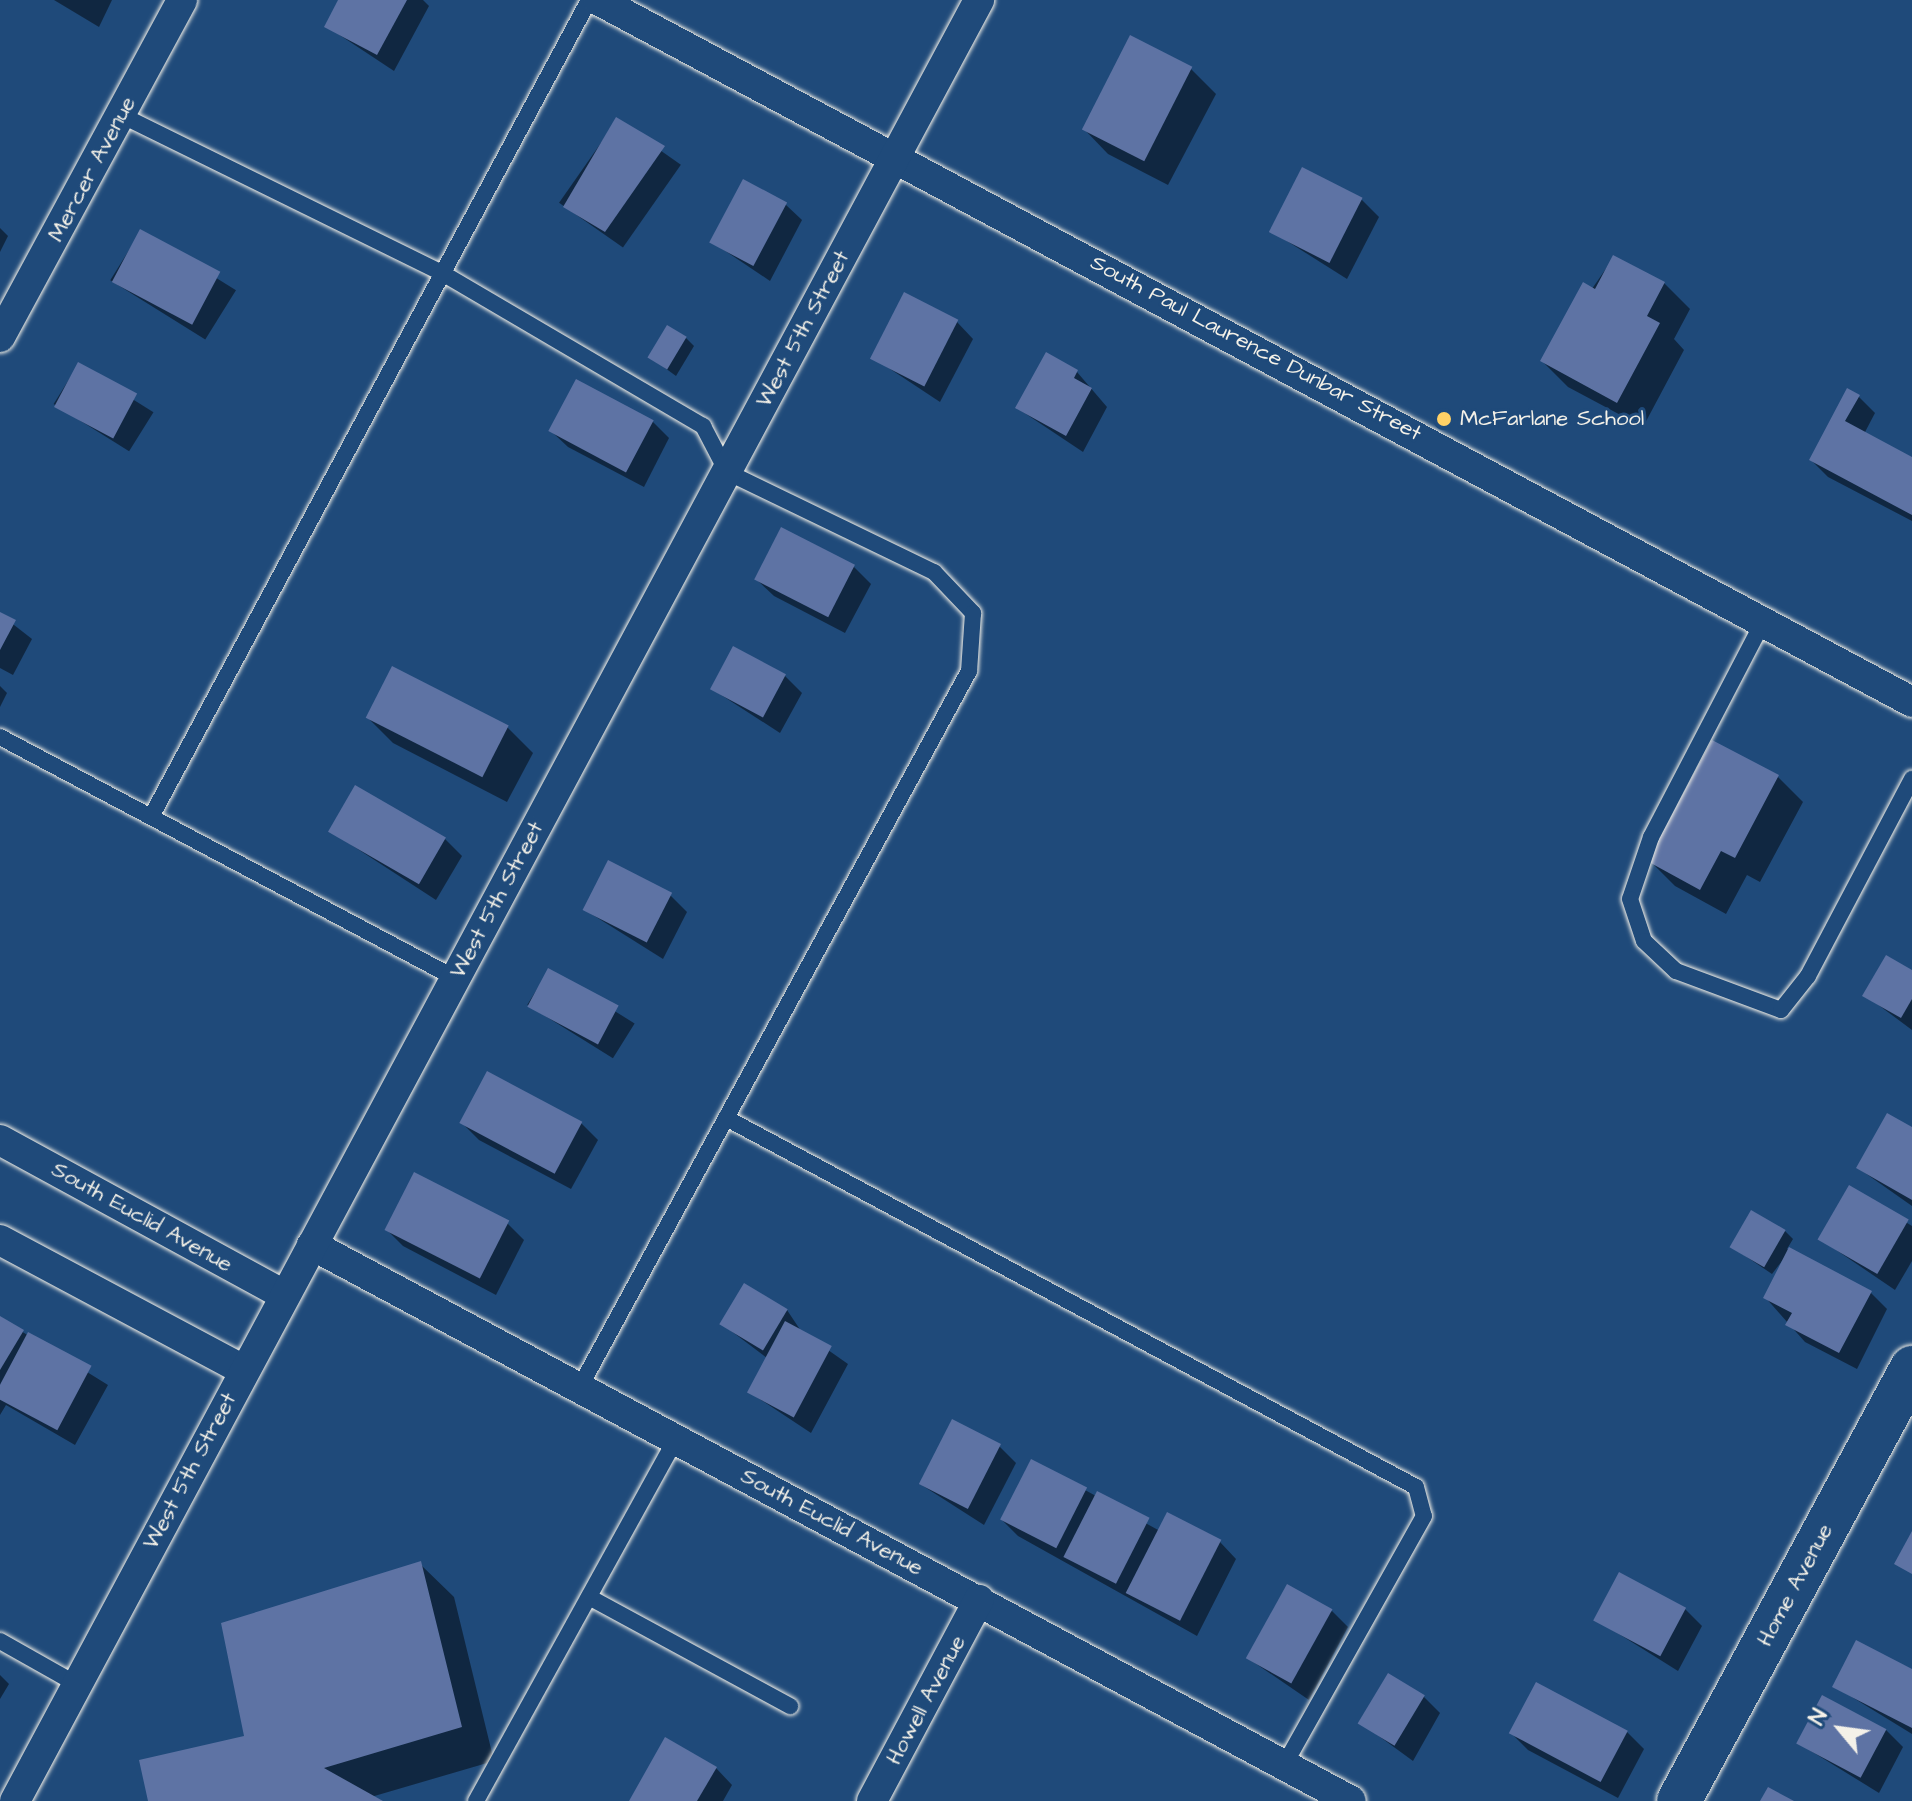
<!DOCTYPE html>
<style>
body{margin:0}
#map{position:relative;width:1912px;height:1801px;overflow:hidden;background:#1f4a7a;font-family:"Architects Daughter",sans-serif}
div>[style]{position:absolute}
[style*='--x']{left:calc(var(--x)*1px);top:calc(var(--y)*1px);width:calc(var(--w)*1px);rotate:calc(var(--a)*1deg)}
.shadow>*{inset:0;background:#0007;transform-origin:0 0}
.building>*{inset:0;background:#5e73a4;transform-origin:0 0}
.roads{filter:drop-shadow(0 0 2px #f4f1e8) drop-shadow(0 0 2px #f4f1e8)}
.lane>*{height:16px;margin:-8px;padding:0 8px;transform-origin:8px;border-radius:8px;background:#1f4a7a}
.street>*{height:30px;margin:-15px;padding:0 15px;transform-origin:15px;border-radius:15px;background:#1f4a7a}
.secondary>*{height:44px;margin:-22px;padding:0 22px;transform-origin:22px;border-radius:22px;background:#1f4a7a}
.dots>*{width:22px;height:22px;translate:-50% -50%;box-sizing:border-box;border:4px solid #1f4a7a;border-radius:50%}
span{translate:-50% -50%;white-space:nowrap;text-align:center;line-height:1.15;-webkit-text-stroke:6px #1f4a7a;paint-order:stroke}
.street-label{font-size:22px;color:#f4f1e8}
.poi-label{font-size:22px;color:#f4f1e8}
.left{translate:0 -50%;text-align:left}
.north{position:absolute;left:1800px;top:1689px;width:80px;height:80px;-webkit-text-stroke:6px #1f4a7a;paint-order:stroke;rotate:299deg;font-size:22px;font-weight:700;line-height:32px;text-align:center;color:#f4f1e8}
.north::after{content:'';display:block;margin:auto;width:28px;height:36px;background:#f4f1e8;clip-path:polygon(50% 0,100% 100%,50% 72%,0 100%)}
</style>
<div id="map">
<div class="shadow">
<div style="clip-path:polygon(54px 0,112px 0,99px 27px)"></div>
<div style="clip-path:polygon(340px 0,423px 0,429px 6px,394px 71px,326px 26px)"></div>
<div style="clip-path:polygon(1191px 69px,1216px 94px,1168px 185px,1108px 154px,1083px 128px)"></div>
<div style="left:617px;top:120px;width:78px;height:101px;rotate:35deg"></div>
<div style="clip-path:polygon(1362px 200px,1379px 217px,1347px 279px,1271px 231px)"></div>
<div style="clip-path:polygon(785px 204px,802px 220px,770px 281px,712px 242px)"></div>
<div style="clip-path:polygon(0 228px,8px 236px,0 252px)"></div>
<div style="left:141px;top:231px;width:112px;height:58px;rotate:32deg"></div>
<div style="clip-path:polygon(1614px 257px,1664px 283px,1690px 309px,1674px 339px,1684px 350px,1643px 427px,1568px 387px,1542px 361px)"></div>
<div style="clip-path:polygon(957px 322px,973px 339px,940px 402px,872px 357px)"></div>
<div style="clip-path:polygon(686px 338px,694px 346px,676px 376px,650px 357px)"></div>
<div style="left:78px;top:365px;width:89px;height:46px;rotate:32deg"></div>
<div style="clip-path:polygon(1077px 372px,1107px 407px,1083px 452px,1017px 408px)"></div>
<div style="clip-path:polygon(1858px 396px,1875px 413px,1864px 434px,1912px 459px,1912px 521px,1828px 477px,1811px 460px)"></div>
<div style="clip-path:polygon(652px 421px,669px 438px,644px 487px,568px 447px,551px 431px)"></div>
<div style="clip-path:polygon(854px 567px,871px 584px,845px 633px,774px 596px,757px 580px)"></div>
<div style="clip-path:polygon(0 614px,32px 639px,13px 675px,0 668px)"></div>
<div style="clip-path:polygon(785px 676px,802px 693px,780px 733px,712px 689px)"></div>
<div style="clip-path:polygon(0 686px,7px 693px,0 707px)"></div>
<div style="clip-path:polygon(368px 718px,507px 727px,533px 753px,507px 802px,393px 743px)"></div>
<div style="clip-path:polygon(1778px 777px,1803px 802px,1760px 882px,1747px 875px,1726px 914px,1675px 886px,1650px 861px)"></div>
<div style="clip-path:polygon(330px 831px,445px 839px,462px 856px,436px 900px)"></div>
<div style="clip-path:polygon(670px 895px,687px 912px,663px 959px,585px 910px)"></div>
<div style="left:549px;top:970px;width:101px;height:41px;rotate:32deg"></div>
<div style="clip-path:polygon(1912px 973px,1912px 1030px,1865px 995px)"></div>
<div style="clip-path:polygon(462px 1123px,581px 1123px,598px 1140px,571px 1189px,479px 1140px)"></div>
<div style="clip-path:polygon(1912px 1130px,1912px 1206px,1858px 1168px)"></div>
<div style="clip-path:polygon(1850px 1188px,1912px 1226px,1912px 1261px,1895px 1290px,1820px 1239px)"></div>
<div style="clip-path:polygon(507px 1223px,524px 1240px,496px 1295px,403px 1246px,386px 1229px)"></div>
<div style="clip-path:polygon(1785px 1231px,1793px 1239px,1787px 1249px,1870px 1292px,1887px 1309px,1857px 1369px,1805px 1342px,1765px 1297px,1788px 1253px,1772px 1274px,1732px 1247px)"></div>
<div style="clip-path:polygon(787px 1310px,801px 1331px,848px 1364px,811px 1433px,749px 1392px,767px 1358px,722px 1324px)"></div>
<div style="clip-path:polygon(0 1318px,108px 1385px,75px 1445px,6px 1405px,0 1415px)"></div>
<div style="clip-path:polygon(999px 1446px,1016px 1463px,984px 1525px,920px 1484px)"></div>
<div style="clip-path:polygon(1085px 1490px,1160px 1531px,1220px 1542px,1236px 1559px,1197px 1636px,1018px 1536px,1001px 1519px)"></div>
<div style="clip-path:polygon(420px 1564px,454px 1597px,494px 1761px,371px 1797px,379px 1801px,150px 1801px,246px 1737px)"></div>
<div style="clip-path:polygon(1685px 1609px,1702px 1626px,1678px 1671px,1595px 1619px)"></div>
<div style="clip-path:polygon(1332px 1611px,1348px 1627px,1309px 1700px,1249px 1659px)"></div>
<div style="clip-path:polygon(1912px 1671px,1912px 1734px,1834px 1686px)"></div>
<div style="clip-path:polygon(0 1675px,9px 1684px,0 1699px)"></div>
<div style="clip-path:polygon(1423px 1696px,1440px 1713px,1413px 1761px,1361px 1723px)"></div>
<div style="clip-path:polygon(1886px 1730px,1903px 1747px,1879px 1793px,1798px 1743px)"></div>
<div style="clip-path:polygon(1627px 1732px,1644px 1749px,1618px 1798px,1528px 1750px,1511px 1733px)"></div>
<div style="clip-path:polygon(716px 1768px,732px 1785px,723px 1801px,631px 1801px)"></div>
</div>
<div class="building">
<div style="clip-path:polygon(338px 0,407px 0,377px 55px,324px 27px)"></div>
<div style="left:1130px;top:35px;width:70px;height:106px;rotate:27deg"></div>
<div style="clip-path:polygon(616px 117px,665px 146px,605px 232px,563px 207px)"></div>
<div style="left:1302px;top:167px;width:68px;height:73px;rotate:27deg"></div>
<div style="left:743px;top:179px;width:50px;height:72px;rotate:28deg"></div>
<div style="left:140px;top:229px;width:91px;height:60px;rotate:28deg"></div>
<div style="clip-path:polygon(1613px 255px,1665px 282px,1647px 316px,1660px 323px,1617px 403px,1540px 361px,1583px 282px,1595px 289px)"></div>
<div style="left:904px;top:292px;width:61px;height:75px;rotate:27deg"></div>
<div style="left:667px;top:325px;width:23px;height:38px;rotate:31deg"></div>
<div style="clip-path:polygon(1046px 352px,1078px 370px,1074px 378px,1092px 388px,1066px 436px,1015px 408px)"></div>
<div style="left:78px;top:362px;width:67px;height:51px;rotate:28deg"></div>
<div style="left:576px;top:379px;width:88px;height:59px;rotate:28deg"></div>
<div style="clip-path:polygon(1847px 388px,1860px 395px,1845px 421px,1912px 457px,1912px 515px,1809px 460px)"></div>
<div style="left:781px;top:527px;width:83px;height:59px;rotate:27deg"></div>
<div style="clip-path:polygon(0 612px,16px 620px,0 650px)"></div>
<div style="left:733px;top:646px;width:60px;height:49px;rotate:28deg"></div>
<div style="left:392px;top:666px;width:131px;height:58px;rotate:27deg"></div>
<div style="clip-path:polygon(1712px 740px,1779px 775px,1735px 858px,1721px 851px,1700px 890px,1647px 861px)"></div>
<div style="left:355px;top:785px;width:105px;height:54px;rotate:30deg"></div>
<div style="left:608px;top:860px;width:72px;height:56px;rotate:27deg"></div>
<div style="clip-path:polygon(1886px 955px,1912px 970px,1912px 999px,1901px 1018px,1862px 996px)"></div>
<div style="left:548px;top:968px;width:80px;height:44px;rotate:28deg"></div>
<div style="left:487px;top:1071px;width:108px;height:59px;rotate:28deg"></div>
<div style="clip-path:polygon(1887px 1113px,1912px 1127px,1912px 1200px,1856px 1168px)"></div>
<div style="left:414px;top:1172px;width:107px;height:65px;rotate:27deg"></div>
<div style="left:1849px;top:1185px;width:69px;height:63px;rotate:30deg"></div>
<div style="left:1751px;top:1210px;width:40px;height:43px;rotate:30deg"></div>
<div style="clip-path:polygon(1789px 1247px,1872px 1291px,1839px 1353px,1785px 1325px,1792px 1313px,1763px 1298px)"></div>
<div style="left:744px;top:1283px;width:51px;height:48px;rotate:31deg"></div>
<div style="clip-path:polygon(0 1316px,24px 1330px,0 1370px)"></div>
<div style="left:785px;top:1321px;width:53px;height:81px;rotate:28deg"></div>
<div style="left:28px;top:1332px;width:72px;height:73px;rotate:28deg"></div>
<div style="left:952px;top:1419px;width:55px;height:73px;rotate:27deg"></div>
<div style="left:1031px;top:1459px;width:63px;height:68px;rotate:27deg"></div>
<div style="left:1097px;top:1491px;width:59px;height:74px;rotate:27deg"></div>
<div style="left:1167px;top:1512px;width:61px;height:91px;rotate:27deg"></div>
<div style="clip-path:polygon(1912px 1531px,1912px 1574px,1894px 1564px)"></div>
<div style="clip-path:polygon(421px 1561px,462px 1727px,324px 1768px,383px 1801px,148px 1801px,139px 1760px,244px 1736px,221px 1623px)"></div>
<div style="left:1619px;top:1572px;width:76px;height:55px;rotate:28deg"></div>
<div style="left:1287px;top:1584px;width:52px;height:85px;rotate:29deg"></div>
<div style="clip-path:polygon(1856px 1640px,1912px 1669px,1912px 1728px,1832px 1687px)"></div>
<div style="left:1388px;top:1673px;width:43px;height:59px;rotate:31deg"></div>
<div style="left:1536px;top:1682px;width:104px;height:58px;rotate:28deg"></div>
<div style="left:1822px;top:1695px;width:73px;height:55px;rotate:28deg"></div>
<div style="clip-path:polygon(665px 1737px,717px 1767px,697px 1801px,629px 1801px)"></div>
<div style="clip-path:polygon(1768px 1787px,1794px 1801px,1760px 1801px)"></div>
</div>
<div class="roads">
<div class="lane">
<div style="--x:121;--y:115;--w:358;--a:26.2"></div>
<div style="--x:442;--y:273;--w:303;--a:30.4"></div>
<div style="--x:703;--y:426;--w:52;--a:62.4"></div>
<div style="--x:727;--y:472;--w:230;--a:25.8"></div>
<div style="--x:934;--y:572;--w:57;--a:46.4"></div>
<div style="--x:973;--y:613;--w:58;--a:93.9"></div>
<div style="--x:969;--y:671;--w:815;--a:118.52"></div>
<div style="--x:1763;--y:622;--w:242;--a:117.5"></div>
<div style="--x:1651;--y:837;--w:65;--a:108.7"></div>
<div style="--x:1630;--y:899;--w:44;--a:71.6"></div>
<div style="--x:1644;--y:941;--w:44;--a:43.2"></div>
<div style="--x:1676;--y:971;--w:112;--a:20.4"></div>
<div style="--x:1781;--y:1010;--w:43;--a:-51.5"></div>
<div style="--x:1808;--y:976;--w:223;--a:-62.2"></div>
<div style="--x:0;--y:737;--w:515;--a:27.91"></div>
<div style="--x:151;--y:817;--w:927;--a:-61.8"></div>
<div style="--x:726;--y:1118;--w:782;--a:28.14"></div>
<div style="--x:1416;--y:1487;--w:30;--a:75"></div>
<div style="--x:1424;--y:1516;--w:286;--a:119.3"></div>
<div style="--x:589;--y:1597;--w:229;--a:28.5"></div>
<div style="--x:0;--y:1641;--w:90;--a:29.4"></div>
<div style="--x:476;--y:1801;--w:414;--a:-61.1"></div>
</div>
<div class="street">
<div style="--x:598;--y:0;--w:1490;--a:28.11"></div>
<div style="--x:0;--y:337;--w:383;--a:-61.6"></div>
<div style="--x:0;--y:1140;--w:324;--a:28.6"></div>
<div style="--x:0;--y:1240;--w:276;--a:28.1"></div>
<div style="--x:312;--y:1245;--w:1178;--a:28.15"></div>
<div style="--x:15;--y:1801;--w:2043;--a:-61.84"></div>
<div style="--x:872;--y:1801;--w:228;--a:-62"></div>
</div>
<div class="secondary">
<div style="--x:1679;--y:1801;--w:492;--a:-61.7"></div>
</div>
</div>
<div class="dots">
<div style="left:1444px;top:419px;background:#ffd166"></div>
</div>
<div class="street-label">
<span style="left:92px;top:169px;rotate:-62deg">Mercer Avenue</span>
<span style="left:803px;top:329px;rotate:-62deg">West 5th Street</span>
<span style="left:1256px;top:348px;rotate:28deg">South Paul Laurence Dunbar Street</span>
<span style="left:497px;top:900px;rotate:-62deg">West 5th Street</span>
<span style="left:142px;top:1217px;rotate:29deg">South Euclid Avenue</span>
<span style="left:190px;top:1471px;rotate:-62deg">West 5th Street</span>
<span style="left:832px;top:1522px;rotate:28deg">South Euclid Avenue</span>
<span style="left:1795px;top:1585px;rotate:-62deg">Home Avenue</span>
<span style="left:926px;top:1700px;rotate:-62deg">Howell Avenue</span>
</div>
<div class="poi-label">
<span class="left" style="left:1460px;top:419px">McFarlane School</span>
</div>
<div class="north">N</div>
</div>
